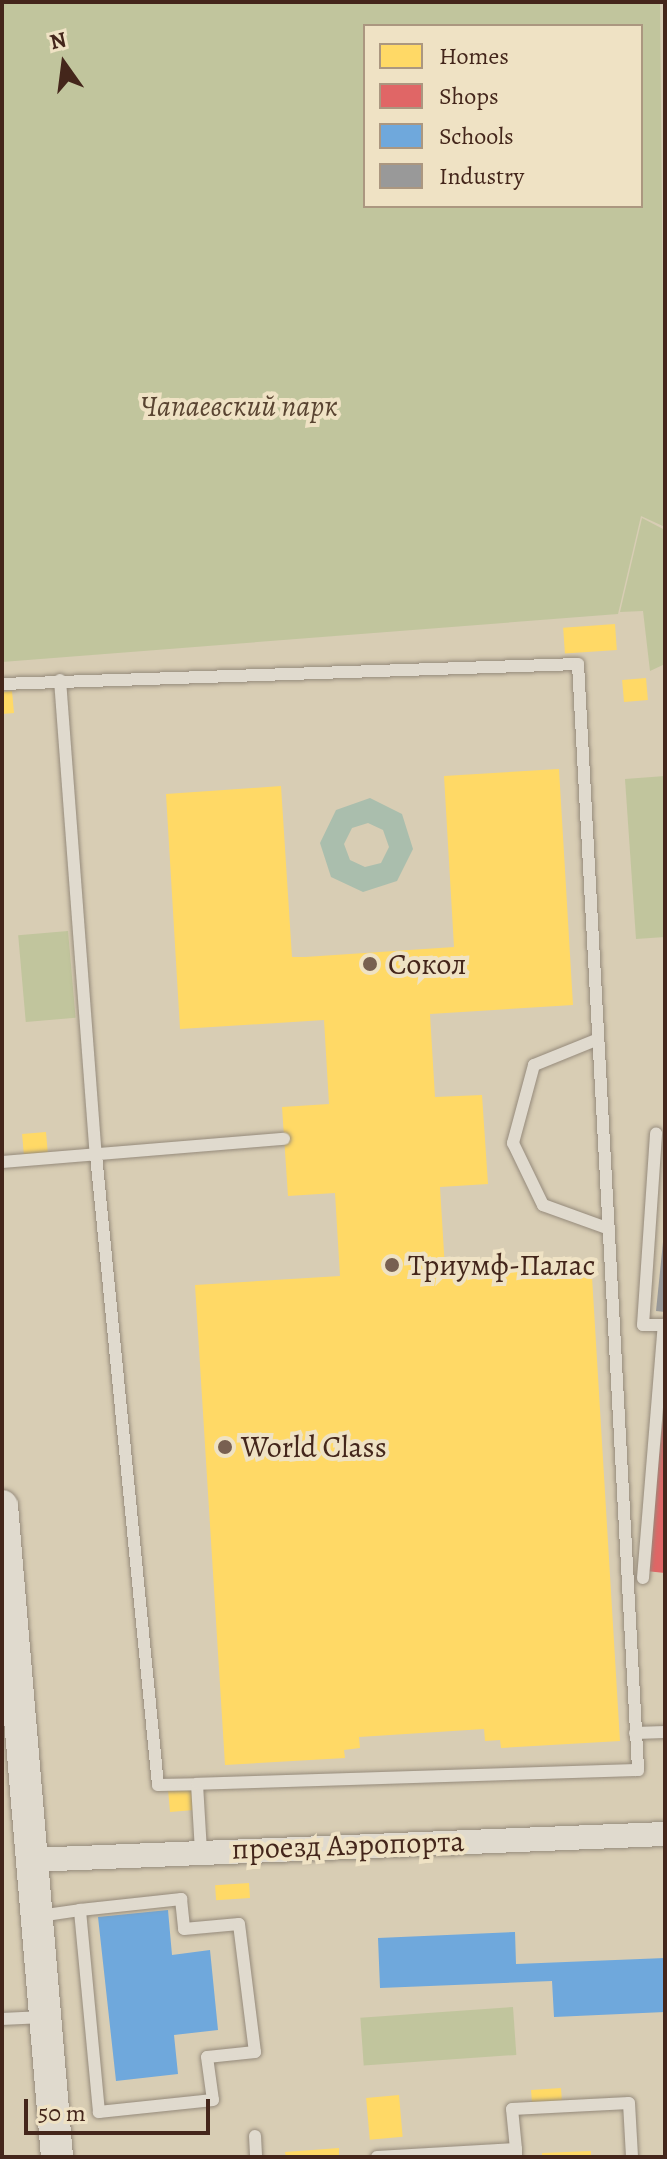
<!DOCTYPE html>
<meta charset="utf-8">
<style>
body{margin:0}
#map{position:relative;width:667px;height:2159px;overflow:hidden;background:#d8cdb4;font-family:Alegreya,serif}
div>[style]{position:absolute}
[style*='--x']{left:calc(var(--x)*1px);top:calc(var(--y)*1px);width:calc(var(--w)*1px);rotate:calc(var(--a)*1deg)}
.green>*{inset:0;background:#c1c59d;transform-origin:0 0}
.water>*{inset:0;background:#aabead}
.homes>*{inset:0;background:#ffd966;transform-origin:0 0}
.shops>*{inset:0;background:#e06666}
.schools>*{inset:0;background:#6fa8dc}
.industry>*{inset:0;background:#999}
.roads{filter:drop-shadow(0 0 2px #958a7b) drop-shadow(0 0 2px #958a7b)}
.service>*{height:12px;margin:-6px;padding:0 6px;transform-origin:6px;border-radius:6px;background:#e0dace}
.minor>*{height:24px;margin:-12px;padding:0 12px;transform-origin:12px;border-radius:12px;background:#e0dace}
.tertiary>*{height:32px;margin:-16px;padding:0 16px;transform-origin:16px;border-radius:16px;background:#e0dace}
.dots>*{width:22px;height:22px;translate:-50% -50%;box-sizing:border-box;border:4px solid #efe2c4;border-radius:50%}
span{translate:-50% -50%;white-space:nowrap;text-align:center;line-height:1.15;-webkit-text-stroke:8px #efe2c4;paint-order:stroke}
.park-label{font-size:30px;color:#594431;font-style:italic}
.poi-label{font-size:30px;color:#44261b}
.left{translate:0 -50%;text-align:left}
.street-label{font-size:30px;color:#44261b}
.frame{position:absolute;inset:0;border:4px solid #44261b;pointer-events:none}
.legend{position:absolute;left:363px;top:24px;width:280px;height:184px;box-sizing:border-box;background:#efe2c4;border:2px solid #ab9780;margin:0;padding:10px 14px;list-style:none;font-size:24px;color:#44261b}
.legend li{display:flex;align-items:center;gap:16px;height:40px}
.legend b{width:40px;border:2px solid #ab9780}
.north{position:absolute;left:24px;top:24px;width:80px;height:80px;-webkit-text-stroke:6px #efe2c4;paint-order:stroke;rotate:346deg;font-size:22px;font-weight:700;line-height:32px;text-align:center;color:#44261b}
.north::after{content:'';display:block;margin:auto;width:28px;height:36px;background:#44261b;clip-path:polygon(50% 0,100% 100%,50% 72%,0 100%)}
.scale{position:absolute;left:24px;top:2099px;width:186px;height:36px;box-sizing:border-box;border:4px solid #44261b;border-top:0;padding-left:10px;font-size:24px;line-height:28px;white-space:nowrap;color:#44261b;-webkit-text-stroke:6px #efe2c4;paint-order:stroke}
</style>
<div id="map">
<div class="green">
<div style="clip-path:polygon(evenodd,2px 2px,660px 2px,665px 527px,641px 516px,618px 614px,2px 662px,2px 2px,365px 26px,641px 26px,641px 206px,365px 206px,365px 26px)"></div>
<div style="clip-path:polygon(642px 518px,665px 530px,665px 664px,650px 671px,643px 611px,620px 612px)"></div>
<div style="clip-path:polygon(665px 776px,665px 937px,636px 939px,625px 779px)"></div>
<div style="left:68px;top:931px;width:87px;height:50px;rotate:85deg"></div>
<div style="left:513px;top:2007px;width:48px;height:153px;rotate:86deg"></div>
</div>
<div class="water">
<div style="clip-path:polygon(evenodd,370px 798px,402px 814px,413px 849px,397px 881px,363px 892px,331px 877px,320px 843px,336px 810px,370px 798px,368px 823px,383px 830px,389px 847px,381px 863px,365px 867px,350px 860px,344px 844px,352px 828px,368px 823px)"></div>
</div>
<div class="homes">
<div style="left:615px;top:624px;width:26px;height:52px;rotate:86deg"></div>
<div style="left:646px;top:678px;width:22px;height:24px;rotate:85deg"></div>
<div style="clip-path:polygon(12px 691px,14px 713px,2px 714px,2px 692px)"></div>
<div style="clip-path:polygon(559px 769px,573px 1005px,430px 1014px,435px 1097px,482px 1095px,488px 1184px,440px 1187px,445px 1269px,591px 1260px,620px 1741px,501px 1748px,500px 1740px,485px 1741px,484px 1729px,359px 1737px,360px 1748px,344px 1750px,345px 1758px,225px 1765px,195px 1285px,340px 1276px,335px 1193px,288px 1196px,282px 1107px,329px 1104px,324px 1020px,180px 1029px,166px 794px,281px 786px,292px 957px,305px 957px,454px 947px,444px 776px)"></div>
<div style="left:46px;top:1132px;width:22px;height:24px;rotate:85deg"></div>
<div style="left:192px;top:1788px;width:22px;height:24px;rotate:85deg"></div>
<div style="left:249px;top:1883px;width:15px;height:34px;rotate:86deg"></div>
<div style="left:561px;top:2088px;width:14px;height:30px;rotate:86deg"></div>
<div style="left:399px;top:2095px;width:42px;height:33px;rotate:85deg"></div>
<div style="clip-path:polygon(339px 2148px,339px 2157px,286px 2157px,285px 2152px)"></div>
<div style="clip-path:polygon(591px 2151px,591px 2157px,542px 2157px,542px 2153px)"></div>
</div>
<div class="shops">
<div style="clip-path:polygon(663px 1419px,665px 1419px,665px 1573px,646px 1571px)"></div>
</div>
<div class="schools">
<div style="clip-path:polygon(168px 1910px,172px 1955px,210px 1950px,218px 2030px,174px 2035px,178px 2074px,116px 2081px,98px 1917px)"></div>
<div style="clip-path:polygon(515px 1932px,516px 1964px,665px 1958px,665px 2012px,554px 2017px,552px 1981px,380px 1988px,378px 1938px)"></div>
</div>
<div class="industry">
<div style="clip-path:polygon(663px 1242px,665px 1242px,665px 1312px,656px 1311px)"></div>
</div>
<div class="roads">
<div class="service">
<div style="--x:60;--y:680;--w:476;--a:85.7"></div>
<div style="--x:96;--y:1155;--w:633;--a:84.38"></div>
<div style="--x:158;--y:1785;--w:39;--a:-1"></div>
<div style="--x:197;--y:1784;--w:67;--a:86.6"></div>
<div style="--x:2;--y:684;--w:576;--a:-1.99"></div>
<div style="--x:578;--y:664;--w:1108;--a:86.89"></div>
<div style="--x:638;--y:1770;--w:441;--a:178.2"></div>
<div style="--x:596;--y:1040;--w:67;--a:158"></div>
<div style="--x:534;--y:1065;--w:81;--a:105.1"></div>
<div style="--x:513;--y:1143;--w:69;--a:64.2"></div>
<div style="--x:543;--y:1205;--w:68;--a:19.8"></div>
<div style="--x:2;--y:1162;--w:283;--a:-4.7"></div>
<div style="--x:643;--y:1578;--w:254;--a:-85.3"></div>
<div style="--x:664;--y:1325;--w:21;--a:180"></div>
<div style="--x:643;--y:1325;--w:192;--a:-86.1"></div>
<div style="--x:635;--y:1733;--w:30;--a:-2"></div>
<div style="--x:39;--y:1916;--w:41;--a:-8.3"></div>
<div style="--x:80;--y:1910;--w:102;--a:-6.2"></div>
<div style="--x:181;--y:1899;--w:30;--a:84"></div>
<div style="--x:184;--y:1929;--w:55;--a:-5.2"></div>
<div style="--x:239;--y:1924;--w:129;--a:82.9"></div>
<div style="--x:255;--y:2052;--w:48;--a:174.1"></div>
<div style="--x:207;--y:2057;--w:43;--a:82.1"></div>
<div style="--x:213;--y:2100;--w:115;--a:174"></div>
<div style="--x:99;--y:2112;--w:203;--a:-95.4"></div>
<div style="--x:2;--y:2019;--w:41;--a:-2.8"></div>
<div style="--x:255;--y:2136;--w:21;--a:87"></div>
<div style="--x:516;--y:2149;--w:40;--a:-95.7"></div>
<div style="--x:512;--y:2109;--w:117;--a:-2.9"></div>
<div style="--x:629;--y:2103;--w:54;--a:86.8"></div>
<div style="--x:377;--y:2157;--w:139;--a:-3.3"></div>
<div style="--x:516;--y:2149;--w:6;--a:90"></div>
</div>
<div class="minor">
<div style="--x:31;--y:1860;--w:635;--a:-2.35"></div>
</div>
<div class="tertiary">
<div style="--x:2;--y:1506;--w:653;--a:85.17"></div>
</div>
</div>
<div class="dots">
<div style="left:370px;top:964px;background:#786051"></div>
<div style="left:392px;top:1265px;background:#786051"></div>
<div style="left:225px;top:1447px;background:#786051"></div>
</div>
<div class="park-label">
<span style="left:239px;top:406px">Чапаевский парк</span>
</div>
<div class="poi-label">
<span class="left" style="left:388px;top:964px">Сокол</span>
<span class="left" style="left:408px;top:1265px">Триумф-Палас</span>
<span class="left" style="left:241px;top:1447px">World Class</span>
</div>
<div class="street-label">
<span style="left:348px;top:1845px;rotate:-2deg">проезд Аэропорта</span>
</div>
<div class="frame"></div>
<ul class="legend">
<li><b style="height:22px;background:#ffd966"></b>Homes</li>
<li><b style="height:22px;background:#e06666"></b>Shops</li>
<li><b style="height:22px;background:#6fa8dc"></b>Schools</li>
<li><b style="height:22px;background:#999"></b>Industry</li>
</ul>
<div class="north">N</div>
<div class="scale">50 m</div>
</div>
